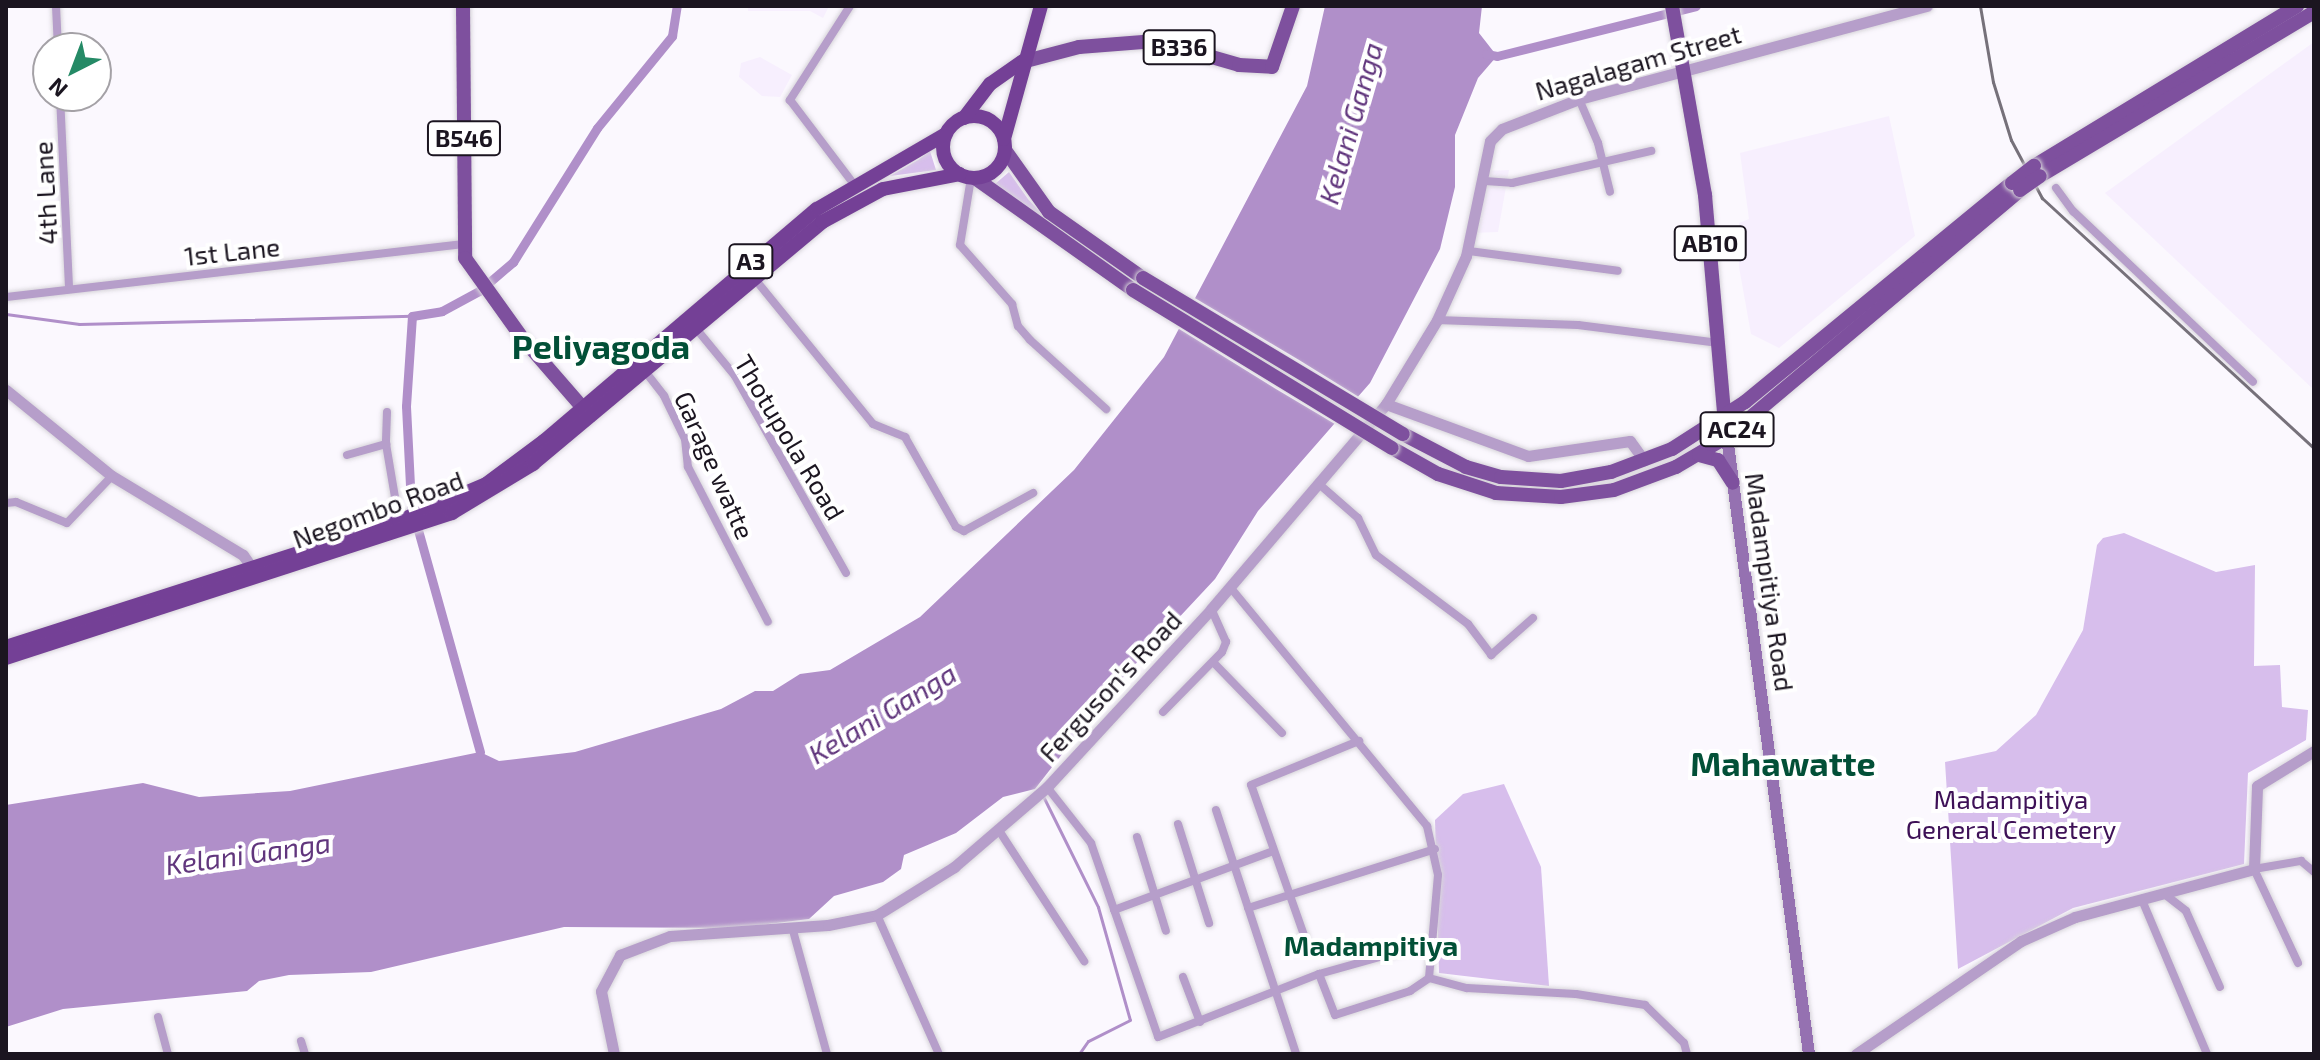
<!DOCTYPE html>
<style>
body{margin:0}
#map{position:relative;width:2320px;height:1060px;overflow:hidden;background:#fbf8fe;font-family:"Exo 2",sans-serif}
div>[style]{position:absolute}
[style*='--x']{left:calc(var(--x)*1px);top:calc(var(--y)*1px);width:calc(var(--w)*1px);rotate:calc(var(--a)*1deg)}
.built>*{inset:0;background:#f7effe}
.green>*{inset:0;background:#d7beec}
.water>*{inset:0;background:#b08fc9}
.pier>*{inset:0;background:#fbf8fe}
.stream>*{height:3px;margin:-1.5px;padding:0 1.5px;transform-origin:1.5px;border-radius:1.5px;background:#b08fc9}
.canal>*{height:9px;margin:-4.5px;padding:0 4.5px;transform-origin:4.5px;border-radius:4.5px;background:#b08fc9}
.roads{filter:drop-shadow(0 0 2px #d7d4da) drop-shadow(0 0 2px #d7d4da)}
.minor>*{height:8px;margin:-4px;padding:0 4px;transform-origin:4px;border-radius:4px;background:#b69eca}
.tertiary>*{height:11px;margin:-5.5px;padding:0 5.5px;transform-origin:5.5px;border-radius:5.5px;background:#b69eca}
.secondary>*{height:12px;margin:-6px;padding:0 6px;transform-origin:6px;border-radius:6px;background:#9571b1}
.primary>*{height:14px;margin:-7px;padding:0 7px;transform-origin:7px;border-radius:7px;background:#7e509e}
.trunk>*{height:14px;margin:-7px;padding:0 7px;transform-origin:7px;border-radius:7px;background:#744096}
.trunk>.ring{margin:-7px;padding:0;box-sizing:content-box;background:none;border:14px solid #744096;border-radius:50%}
.rail>*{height:3px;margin:-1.5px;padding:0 1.5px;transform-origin:1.5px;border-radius:1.5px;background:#76717a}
.bridges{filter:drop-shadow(0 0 2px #d7d4da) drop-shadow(0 0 2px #d7d4da)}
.primary-bridge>*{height:14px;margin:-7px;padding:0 7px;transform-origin:7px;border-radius:7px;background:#7e509e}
span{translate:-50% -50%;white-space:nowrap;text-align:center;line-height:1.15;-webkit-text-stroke:8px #fff;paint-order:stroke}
.shield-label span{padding:2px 6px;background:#fff;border:2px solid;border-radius:6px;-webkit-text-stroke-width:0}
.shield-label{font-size:24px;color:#1b1520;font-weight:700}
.street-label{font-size:26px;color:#1b1520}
.park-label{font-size:26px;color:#3e1157}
.water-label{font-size:28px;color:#61367d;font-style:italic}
.neighbourhood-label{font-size:28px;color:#025037;font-weight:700}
.district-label{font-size:34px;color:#025037;font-weight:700}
.frame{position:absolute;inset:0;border:8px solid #1b1520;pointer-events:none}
.north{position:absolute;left:32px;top:32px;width:80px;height:80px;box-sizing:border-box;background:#fff;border:2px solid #a4a1a6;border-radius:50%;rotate:222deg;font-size:22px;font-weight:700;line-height:32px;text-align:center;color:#1b1520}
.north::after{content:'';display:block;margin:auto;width:28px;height:36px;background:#258a66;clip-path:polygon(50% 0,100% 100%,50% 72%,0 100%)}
</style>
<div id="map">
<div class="built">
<div style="clip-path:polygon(748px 6px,829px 6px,823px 18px,810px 11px,748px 11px)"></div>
<div style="clip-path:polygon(2314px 42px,2314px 390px,2105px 193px)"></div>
<div style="clip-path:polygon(760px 57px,792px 75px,780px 97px,762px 96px,739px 77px,741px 63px)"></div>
<div style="clip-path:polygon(1889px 116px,1915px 236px,1779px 348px,1751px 334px,1739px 267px,1739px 223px,1749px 219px,1740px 153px)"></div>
<div style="clip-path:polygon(1509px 170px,1498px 232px,1470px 233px,1486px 171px)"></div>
</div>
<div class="green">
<div style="clip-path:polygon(930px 151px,936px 170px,890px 176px,918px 160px)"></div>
<div style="clip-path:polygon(1009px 172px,1028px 199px,1051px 224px,995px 184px)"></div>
<div style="clip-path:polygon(2124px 533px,2216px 572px,2255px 565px,2254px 666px,2280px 665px,2282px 707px,2308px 710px,2306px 740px,2248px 773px,2244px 864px,2073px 908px,1958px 969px,1945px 762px,1996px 751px,2036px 715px,2083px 630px,2097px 545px,2103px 538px)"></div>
<div style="clip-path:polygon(1504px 784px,1541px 867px,1549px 986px,1439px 973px,1435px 820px,1463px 794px)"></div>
</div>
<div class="water">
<div style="clip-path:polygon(1325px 6px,1482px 6px,1479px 33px,1497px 56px,1478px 78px,1455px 135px,1455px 187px,1440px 249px,1370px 383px,1258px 511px,1215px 579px,1115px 686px,1035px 789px,1003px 797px,956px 833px,904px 855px,901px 869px,883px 882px,834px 896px,809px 919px,736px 928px,564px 927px,371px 972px,289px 975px,259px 981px,247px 991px,63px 1009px,6px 1027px,6px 805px,143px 783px,199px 797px,290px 791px,480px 752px,499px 761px,575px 752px,721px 709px,755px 691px,773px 691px,800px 674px,830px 670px,920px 617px,1074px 470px,1164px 357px,1307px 86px)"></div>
</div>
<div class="pier">
<div style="clip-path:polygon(1193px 297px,1299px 360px,1362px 399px,1340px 427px,1276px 389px,1176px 327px)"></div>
</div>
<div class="stream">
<div style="--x:6;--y:314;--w:74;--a:7.8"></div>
<div style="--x:79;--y:324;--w:333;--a:-1.4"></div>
<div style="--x:1043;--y:796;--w:124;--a:63.6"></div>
<div style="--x:1098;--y:907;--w:117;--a:74.2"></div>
<div style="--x:1130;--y:1020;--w:47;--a:153.4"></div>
<div style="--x:1088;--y:1041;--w:16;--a:125"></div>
</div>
<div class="canal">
<div style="--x:1486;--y:54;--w:11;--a:10"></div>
<div style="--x:1497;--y:56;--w:205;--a:-14.1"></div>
<div style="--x:480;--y:752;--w:256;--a:-105.6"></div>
<div style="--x:411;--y:505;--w:99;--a:-92.9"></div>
<div style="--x:406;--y:406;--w:90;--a:-86.2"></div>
<div style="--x:412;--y:316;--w:30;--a:-9"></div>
<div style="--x:442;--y:311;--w:42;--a:-28.4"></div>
<div style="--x:479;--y:291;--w:45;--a:-40.5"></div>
<div style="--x:513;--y:262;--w:158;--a:-57.9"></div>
<div style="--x:597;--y:128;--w:119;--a:-50.8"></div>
<div style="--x:672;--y:36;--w:30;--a:-81"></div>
</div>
<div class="roads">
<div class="minor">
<div style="--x:56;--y:6;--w:42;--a:87.3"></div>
<div style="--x:850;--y:6;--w:112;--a:122.6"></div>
<div style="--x:790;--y:100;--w:109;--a:52.8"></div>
<div style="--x:60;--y:96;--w:191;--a:87.3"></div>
<div style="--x:1579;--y:99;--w:48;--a:66.6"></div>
<div style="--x:1598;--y:143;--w:50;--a:76.2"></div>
<div style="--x:971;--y:178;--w:68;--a:99.3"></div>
<div style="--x:960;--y:245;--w:79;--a:48.6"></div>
<div style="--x:1012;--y:304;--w:23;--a:75"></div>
<div style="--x:1018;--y:326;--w:18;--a:49"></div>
<div style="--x:1030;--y:340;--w:103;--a:42.2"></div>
<div style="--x:1485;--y:181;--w:27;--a:4"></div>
<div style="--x:1512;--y:183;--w:143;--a:-13"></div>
<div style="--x:2056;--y:188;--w:29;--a:54"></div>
<div style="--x:2073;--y:211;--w:248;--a:43.5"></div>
<div style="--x:1469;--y:251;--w:150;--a:7.6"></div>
<div style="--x:754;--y:278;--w:188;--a:50.8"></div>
<div style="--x:873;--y:424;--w:35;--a:22"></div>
<div style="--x:905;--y:437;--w:103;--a:60.5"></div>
<div style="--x:956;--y:527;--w:9;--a:27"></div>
<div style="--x:964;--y:531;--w:79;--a:-28.8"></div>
<div style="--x:6;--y:297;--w:459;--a:-6.6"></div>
<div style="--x:1437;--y:320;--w:141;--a:2"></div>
<div style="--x:1578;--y:325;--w:142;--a:7.3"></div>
<div style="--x:694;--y:326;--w:65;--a:50.6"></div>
<div style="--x:735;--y:376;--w:226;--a:60.6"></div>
<div style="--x:644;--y:370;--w:33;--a:52"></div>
<div style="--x:664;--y:396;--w:48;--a:64"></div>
<div style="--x:685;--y:439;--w:28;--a:84"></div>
<div style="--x:688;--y:467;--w:174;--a:62.7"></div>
<div style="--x:387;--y:412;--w:32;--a:92"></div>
<div style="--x:386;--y:444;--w:78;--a:80.4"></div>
<div style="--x:347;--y:455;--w:41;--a:-15.8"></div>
<div style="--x:1319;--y:484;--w:52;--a:41.1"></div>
<div style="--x:1358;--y:518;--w:41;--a:64.1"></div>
<div style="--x:1376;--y:555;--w:115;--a:36.9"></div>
<div style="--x:1468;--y:624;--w:39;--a:53"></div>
<div style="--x:1491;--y:655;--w:56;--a:-41.4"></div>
<div style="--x:6;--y:503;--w:10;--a:-6"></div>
<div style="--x:16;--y:502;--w:55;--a:22.4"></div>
<div style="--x:67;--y:523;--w:65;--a:-46.2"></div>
<div style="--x:1230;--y:587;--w:310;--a:50.5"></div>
<div style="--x:1427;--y:826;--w:50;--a:77.3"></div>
<div style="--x:1438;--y:875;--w:103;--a:95"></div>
<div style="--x:1429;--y:978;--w:39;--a:15"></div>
<div style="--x:1467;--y:988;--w:109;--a:3.2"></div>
<div style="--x:1576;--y:994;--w:70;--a:9.1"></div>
<div style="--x:1645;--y:1005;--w:54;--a:44.3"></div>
<div style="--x:1684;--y:1043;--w:11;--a:75"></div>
<div style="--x:1213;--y:662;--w:99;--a:45.8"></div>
<div style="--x:1163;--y:712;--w:84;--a:-45.5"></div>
<div style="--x:1222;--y:652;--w:11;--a:-68"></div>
<div style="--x:1226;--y:642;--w:36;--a:-114"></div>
<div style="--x:1047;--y:787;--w:71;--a:51.8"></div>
<div style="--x:1091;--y:843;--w:205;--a:70.9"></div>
<div style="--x:1158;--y:1037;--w:173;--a:-21.4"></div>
<div style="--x:1319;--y:974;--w:118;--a:-15.7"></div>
<div style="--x:1216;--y:810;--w:257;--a:71.8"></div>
<div style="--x:1178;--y:824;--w:104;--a:72.6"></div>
<div style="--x:998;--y:829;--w:158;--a:56.9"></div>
<div style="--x:1137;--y:837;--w:98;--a:72.9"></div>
<div style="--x:2167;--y:896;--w:24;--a:38"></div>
<div style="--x:2186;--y:911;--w:83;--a:65.9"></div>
<div style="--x:2142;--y:900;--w:167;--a:67.1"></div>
<div style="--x:1248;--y:908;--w:196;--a:-17.5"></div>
<div style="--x:1114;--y:910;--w:167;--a:-20.3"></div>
<div style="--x:877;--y:915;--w:152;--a:66"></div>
<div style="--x:792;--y:927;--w:132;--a:74.6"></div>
<div style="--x:1305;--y:938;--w:162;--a:-109.4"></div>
<div style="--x:1251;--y:785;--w:117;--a:-22.2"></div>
<div style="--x:2298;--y:963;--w:104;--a:-115.1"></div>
<div style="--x:2254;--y:869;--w:48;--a:-9.7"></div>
<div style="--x:2301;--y:861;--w:17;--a:40"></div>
<div style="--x:1319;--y:974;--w:44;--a:68.7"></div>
<div style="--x:1335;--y:1015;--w:79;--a:-17.7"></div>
<div style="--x:1410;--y:991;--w:23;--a:-34"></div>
<div style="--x:1183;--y:977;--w:48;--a:69.3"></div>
<div style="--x:158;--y:1017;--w:38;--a:75"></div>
<div style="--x:301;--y:1041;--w:14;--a:73"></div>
</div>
<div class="tertiary">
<div style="--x:6;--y:390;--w:136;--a:39.1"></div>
<div style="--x:112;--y:476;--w:153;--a:31.1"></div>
<div style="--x:243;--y:555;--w:21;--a:55"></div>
<div style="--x:1386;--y:404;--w:151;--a:20.1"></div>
<div style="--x:1528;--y:456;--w:103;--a:-8.4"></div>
<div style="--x:1630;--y:441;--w:24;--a:54"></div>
<div style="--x:614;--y:1054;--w:64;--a:-101.7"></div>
<div style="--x:601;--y:991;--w:41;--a:-62.2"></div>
<div style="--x:620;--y:955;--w:53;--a:-20.8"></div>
<div style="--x:670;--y:936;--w:158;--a:-4"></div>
<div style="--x:828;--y:925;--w:50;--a:-11.5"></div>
<div style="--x:877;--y:915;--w:91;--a:-31.9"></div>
<div style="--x:954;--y:867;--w:123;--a:-40.7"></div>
<div style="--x:1047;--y:787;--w:242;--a:-47.3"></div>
<div style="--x:1211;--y:609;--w:270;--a:-49.5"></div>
<div style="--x:1386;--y:404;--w:98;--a:-58.7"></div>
<div style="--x:1437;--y:320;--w:70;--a:-65.6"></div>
<div style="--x:1466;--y:256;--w:117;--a:-78.2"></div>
<div style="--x:1490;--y:141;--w:17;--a:-45"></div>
<div style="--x:1502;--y:129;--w:83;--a:-21.3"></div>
<div style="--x:1579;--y:99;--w:360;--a:-15"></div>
<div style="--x:1856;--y:1054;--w:200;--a:-34.4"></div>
<div style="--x:2021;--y:941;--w:59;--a:-24"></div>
<div style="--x:2075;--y:917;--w:185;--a:-15"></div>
<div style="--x:2254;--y:869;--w:83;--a:-87.9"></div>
<div style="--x:2257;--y:786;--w:67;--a:-31.6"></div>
</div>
<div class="secondary">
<div style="--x:1727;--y:437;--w:622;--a:82.43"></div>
</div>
<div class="primary">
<div style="--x:463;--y:6;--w:252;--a:89.5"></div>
<div style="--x:465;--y:258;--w:100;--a:54.4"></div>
<div style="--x:523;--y:339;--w:102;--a:49"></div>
<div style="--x:1672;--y:6;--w:192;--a:80.1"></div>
<div style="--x:1705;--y:195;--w:228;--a:85"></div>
<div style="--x:1022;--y:62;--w:59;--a:-14.7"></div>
<div style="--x:1079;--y:47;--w:77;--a:-4.5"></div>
<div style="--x:1156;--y:41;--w:86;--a:16.1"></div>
<div style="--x:1239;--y:65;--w:33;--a:3"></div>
<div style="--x:1272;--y:67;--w:65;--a:-71"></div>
<div style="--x:1005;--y:150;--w:76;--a:54.6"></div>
<div style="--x:1049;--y:212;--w:115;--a:35.1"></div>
<div style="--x:2034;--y:166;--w:308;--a:-31.3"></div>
<div style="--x:2040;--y:176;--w:319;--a:-30.9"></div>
<div style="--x:975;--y:178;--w:194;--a:35.3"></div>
<div style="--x:1403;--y:434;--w:71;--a:27.6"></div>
<div style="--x:1466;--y:467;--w:36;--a:16"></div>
<div style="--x:1501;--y:477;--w:60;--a:3.8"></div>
<div style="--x:1561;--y:481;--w:51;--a:-10.2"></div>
<div style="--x:1611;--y:472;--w:65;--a:-20.7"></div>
<div style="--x:1672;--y:449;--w:87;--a:-32.8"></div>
<div style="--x:1745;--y:402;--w:345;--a:-39.4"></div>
<div style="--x:1392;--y:448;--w:53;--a:29.5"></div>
<div style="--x:1438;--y:474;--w:61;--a:18.1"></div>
<div style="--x:1496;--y:493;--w:65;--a:3.5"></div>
<div style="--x:1561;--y:497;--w:53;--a:-7.5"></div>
<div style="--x:1614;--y:490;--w:66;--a:-20.4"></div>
<div style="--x:1676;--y:467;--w:59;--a:-30.5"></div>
<div style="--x:1727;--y:437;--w:383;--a:-40.1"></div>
<div style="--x:1699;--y:455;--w:20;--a:15"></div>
<div style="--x:1718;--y:460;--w:27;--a:57"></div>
</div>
<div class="trunk">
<div class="ring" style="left:943px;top:116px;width:48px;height:48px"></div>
<div style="--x:964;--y:118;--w:43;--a:-52.6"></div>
<div style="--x:990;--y:84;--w:39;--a:-35"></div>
<div style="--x:1004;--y:139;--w:138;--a:-74.5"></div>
<div style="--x:6;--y:647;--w:413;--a:-17.8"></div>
<div style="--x:399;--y:521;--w:95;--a:-23"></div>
<div style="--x:486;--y:484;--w:72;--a:-36.6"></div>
<div style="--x:544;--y:441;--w:358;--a:-40.4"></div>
<div style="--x:817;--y:209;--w:149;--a:-30.2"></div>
<div style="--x:6;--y:658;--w:469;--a:-18"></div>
<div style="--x:452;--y:513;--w:95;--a:-31.2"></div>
<div style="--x:533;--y:464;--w:377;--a:-39.9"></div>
<div style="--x:822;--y:222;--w:69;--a:-28.4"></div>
<div style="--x:883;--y:189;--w:78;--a:-11"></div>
</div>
</div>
<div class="rail">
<div style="--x:1980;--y:6;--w:77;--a:80.3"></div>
<div style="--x:1993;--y:82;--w:61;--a:72.8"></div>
<div style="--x:2011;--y:140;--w:66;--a:61.9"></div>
<div style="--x:2042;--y:198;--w:369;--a:42.6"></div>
</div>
<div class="bridges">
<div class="primary-bridge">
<div style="--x:2012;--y:183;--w:28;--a:-38"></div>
<div style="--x:2020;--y:190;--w:24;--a:-35"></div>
<div style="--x:1143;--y:278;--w:303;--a:31"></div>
<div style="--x:1133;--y:290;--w:303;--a:31.4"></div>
</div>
</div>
<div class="shield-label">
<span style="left:1179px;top:47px">B336</span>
<span style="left:464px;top:138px">B546</span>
<span style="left:1710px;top:243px">AB10</span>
<span style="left:751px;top:261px">A3</span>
<span style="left:1737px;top:429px">AC24</span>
</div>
<div class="street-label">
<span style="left:1638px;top:62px;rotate:-16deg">Nagalagam Street</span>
<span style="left:45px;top:193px;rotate:-93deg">4th Lane</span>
<span style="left:232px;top:251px;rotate:-6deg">1st Lane</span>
<span style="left:790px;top:437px;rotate:59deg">Thotupola Road</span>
<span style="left:715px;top:465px;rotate:66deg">Garage watte</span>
<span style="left:378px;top:509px;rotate:-20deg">Negombo Road</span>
<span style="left:1770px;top:582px;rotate:82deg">Madampitiya Road</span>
<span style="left:1110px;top:686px;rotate:-47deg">Ferguson's Road</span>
</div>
<div class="park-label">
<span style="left:2011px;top:814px">Madampitiya<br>General Cemetery</span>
</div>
<div class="water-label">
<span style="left:1350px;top:123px;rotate:-74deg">Kelani Ganga</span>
<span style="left:882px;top:713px;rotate:-31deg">Kelani Ganga</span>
<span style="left:248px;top:853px;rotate:-8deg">Kelani Ganga</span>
</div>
<div class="neighbourhood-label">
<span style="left:1371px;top:945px">Madampitiya</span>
</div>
<div class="district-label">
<span style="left:601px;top:346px">Peliyagoda</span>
<span style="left:1783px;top:763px">Mahawatte</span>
</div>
<div class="frame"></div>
<div class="north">N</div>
</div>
